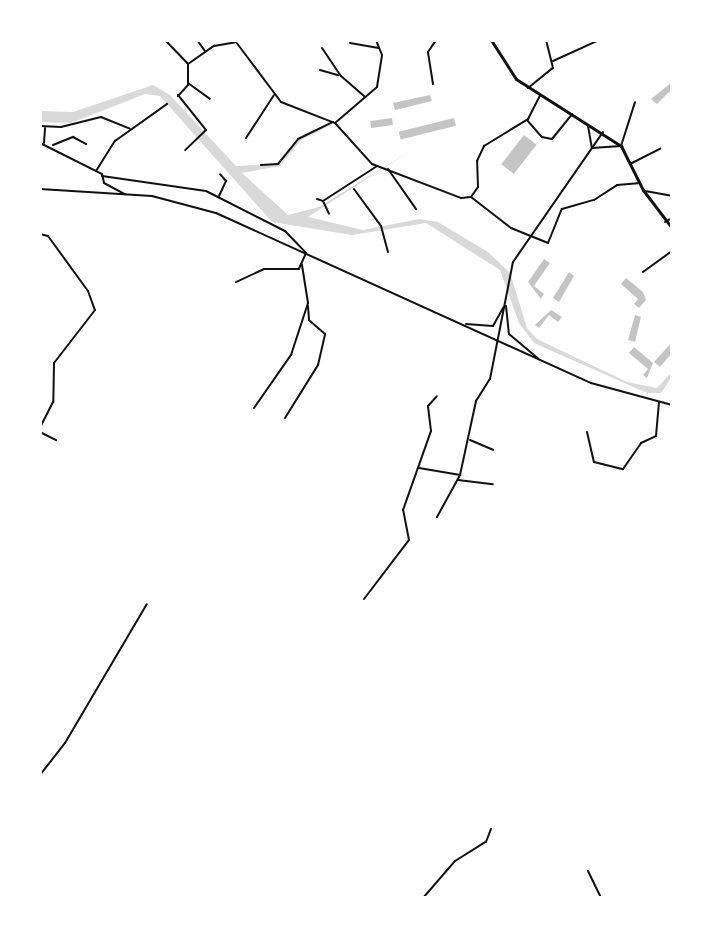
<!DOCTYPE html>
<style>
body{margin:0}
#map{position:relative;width:712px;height:938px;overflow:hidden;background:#fff;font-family:"Source Sans 3",sans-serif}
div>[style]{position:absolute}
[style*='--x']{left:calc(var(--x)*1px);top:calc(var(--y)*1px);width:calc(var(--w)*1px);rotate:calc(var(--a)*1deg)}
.water>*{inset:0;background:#d9d9d9}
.building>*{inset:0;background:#c4c4c4;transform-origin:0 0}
.minor>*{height:2px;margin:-1px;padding:0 1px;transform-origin:1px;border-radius:1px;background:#111}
.tertiary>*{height:2px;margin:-1px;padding:0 1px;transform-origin:1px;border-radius:1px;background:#111}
.secondary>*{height:3px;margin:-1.5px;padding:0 1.5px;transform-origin:1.5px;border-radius:1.5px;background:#111}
span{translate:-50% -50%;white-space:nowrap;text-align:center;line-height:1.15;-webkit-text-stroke:6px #fff;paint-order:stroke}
.frame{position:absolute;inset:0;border:42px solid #fff;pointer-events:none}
</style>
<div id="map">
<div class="water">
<div style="clip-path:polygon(153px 85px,170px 95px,236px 166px,280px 164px,298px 141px,315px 130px,333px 124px,301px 140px,280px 166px,242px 173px,288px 215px,319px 207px,410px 151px,308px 217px,363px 230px,419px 219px,438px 222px,488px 252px,510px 273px,527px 328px,537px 339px,627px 382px,657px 388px,671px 373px,671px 378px,661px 393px,647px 393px,534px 343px,519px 323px,500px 270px,426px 223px,352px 235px,272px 222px,160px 96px,145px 94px,71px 123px,41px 122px,40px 111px,73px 112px)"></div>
</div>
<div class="building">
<div style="clip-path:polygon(672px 82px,672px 89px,657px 104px,651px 99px)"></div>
<div style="clip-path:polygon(430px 95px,432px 101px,395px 110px,393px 103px)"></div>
<div style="left:392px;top:118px;width:7px;height:22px;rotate:82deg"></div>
<div style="left:454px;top:118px;width:8px;height:57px;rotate:76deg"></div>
<div style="left:524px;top:135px;width:16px;height:37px;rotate:38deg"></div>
<div style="clip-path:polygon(544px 259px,550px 263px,534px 286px,544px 294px,541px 299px,528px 282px)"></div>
<div style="clip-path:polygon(569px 272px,574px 276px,559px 302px,553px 298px)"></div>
<div style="clip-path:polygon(626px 278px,643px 292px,646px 300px,639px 308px,634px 304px,638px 299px,621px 284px)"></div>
<div style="clip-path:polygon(551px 310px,562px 317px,558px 322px,549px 315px,539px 328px,535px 325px)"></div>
<div style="clip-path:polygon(635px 315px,641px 317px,635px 342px,628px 340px)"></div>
<div style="clip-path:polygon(672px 342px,672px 353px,660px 367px,654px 362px)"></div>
<div style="clip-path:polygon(634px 347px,653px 363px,647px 378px,643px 375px,648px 369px,629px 353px)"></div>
</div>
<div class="minor">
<div style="--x:165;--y:40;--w:33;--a:46"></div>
<div style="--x:188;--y:64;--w:21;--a:90"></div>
<div style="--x:188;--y:85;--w:15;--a:132"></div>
<div style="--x:197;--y:40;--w:14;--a:54"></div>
<div style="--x:247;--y:40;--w:13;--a:0"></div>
<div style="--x:350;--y:43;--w:29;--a:10"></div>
<div style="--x:322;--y:48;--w:34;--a:56"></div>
<div style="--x:341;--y:76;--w:32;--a:41"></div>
<div style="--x:553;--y:61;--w:51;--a:-24.5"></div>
<div style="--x:188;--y:64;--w:32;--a:-35"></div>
<div style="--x:214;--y:46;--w:22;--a:-10"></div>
<div style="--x:236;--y:42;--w:75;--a:53.1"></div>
<div style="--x:281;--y:102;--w:58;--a:21.3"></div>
<div style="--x:335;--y:123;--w:55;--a:47.9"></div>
<div style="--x:372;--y:164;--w:95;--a:20.9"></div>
<div style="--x:461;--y:198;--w:10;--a:-6"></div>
<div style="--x:471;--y:197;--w:12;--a:-55"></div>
<div style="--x:478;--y:187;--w:26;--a:-92"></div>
<div style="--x:477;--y:161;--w:17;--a:-65"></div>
<div style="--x:484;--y:146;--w:52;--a:-31.5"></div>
<div style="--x:528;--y:119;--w:27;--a:-63"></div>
<div style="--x:320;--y:70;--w:19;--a:16"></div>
<div style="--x:188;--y:83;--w:27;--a:36"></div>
<div style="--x:433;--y:84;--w:32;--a:-99"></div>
<div style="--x:428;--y:52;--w:14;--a:-56"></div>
<div style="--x:528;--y:88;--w:32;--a:-39"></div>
<div style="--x:553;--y:68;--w:29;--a:-104"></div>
<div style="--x:178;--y:95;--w:45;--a:51.3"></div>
<div style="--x:206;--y:130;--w:29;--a:136"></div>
<div style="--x:527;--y:120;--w:23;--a:49"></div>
<div style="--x:542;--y:137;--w:10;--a:11"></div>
<div style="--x:552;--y:139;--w:32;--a:-51"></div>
<div style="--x:335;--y:123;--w:55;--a:-40.6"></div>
<div style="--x:377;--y:87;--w:32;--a:-81"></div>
<div style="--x:382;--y:55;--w:16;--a:-112"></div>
<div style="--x:40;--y:126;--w:21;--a:3"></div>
<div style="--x:61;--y:127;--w:41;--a:-14"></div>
<div style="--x:101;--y:117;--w:31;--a:22"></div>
<div style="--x:588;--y:126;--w:22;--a:80"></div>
<div style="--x:592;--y:148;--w:29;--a:-4"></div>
<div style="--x:621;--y:146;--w:46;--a:-72.3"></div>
<div style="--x:246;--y:138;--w:51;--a:-56.9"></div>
<div style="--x:40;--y:143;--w:69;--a:26.6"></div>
<div style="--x:102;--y:174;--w:9;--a:77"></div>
<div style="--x:104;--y:183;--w:24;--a:28"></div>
<div style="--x:44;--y:143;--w:15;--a:-86"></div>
<div style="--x:53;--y:145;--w:22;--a:-22"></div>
<div style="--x:73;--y:137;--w:15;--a:28"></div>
<div style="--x:630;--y:164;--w:34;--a:-27"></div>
<div style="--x:261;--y:165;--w:17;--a:-3"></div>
<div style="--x:278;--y:164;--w:32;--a:-51"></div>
<div style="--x:298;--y:139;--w:39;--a:-26"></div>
<div style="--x:388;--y:169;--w:49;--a:55"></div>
<div style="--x:96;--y:171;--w:36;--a:-58"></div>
<div style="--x:115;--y:141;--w:64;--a:-35.4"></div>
<div style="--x:102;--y:176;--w:105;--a:8.2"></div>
<div style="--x:206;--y:191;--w:89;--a:26.9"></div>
<div style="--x:285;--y:231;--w:30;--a:46"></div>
<div style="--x:306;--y:253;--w:17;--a:114"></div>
<div style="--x:299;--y:269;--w:35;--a:180"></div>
<div style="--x:264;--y:269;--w:31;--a:155"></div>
<div style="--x:354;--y:189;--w:46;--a:53.9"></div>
<div style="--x:381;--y:226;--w:27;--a:75"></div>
<div style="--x:645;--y:191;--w:27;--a:10"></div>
<div style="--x:219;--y:196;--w:17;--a:-65"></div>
<div style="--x:226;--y:181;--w:9;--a:-131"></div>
<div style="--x:471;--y:197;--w:51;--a:37.8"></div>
<div style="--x:511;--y:228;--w:40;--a:22"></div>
<div style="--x:548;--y:243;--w:37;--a:-68"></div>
<div style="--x:562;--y:209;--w:33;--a:-16"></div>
<div style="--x:594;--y:200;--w:27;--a:-33"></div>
<div style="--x:617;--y:185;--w:21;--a:-5"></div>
<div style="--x:317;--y:199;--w:6;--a:18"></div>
<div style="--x:323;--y:201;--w:64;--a:-32.9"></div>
<div style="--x:323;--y:201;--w:14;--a:65"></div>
<div style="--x:665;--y:222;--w:8;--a:-30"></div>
<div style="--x:40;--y:234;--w:8;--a:14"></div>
<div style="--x:48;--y:236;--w:68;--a:54"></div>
<div style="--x:88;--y:291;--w:20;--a:70"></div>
<div style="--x:95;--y:310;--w:67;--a:127.7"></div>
<div style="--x:54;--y:363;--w:39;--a:91"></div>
<div style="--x:53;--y:402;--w:28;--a:117"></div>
<div style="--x:643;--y:272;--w:36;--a:-36"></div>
<div style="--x:506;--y:306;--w:28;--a:84"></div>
<div style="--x:509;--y:334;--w:38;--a:40"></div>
<div style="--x:466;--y:324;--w:27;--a:4"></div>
<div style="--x:493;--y:326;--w:21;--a:-61"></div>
<div style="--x:254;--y:408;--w:65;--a:-55.1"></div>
<div style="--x:291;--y:355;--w:55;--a:-71.9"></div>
<div style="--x:308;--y:303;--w:39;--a:-99"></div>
<div style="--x:285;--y:418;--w:62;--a:-58.1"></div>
<div style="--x:318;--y:365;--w:32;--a:-77"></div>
<div style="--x:325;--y:334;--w:21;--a:-139"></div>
<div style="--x:309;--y:320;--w:14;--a:-94"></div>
<div style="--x:40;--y:432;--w:18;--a:27"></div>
<div style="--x:587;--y:432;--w:31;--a:77"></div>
<div style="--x:594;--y:462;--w:30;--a:14"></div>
<div style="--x:623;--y:469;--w:32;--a:-55"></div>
<div style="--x:641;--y:443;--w:17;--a:-25"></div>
<div style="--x:656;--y:436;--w:34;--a:-85"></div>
<div style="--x:470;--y:440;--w:25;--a:23"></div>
<div style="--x:419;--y:468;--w:42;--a:9.7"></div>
<div style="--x:458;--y:480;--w:35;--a:7"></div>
<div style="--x:437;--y:517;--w:48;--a:-61.3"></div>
<div style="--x:460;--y:475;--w:76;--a:-77.8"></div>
<div style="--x:476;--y:401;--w:26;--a:-58"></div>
<div style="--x:490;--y:379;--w:119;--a:-78.9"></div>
<div style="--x:513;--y:262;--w:158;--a:-55.3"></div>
<div style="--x:364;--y:599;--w:74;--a:-52.7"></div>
<div style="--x:409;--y:540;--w:31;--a:-101"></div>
<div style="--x:403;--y:510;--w:84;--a:-70.5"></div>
<div style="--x:431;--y:431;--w:25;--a:-97"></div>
<div style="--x:428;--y:406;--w:13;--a:-48"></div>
<div style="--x:40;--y:775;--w:41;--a:-52"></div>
<div style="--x:65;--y:743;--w:161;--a:-59.5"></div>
<div style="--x:588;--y:871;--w:30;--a:64"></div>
<div style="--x:423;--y:898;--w:49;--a:-49.1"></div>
<div style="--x:455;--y:861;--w:36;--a:-32"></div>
<div style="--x:486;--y:842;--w:14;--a:-69"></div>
</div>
<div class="tertiary">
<div style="--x:40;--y:189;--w:112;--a:3.6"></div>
<div style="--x:152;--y:196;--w:66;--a:14.9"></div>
<div style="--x:216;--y:213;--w:412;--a:24.4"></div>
<div style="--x:591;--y:383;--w:84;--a:15.2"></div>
</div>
<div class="secondary">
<div style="--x:491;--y:40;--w:46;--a:57.3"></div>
<div style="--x:516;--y:79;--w:125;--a:32.5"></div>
<div style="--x:621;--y:146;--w:49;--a:63.4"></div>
<div style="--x:643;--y:190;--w:48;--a:52.7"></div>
</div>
<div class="frame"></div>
</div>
